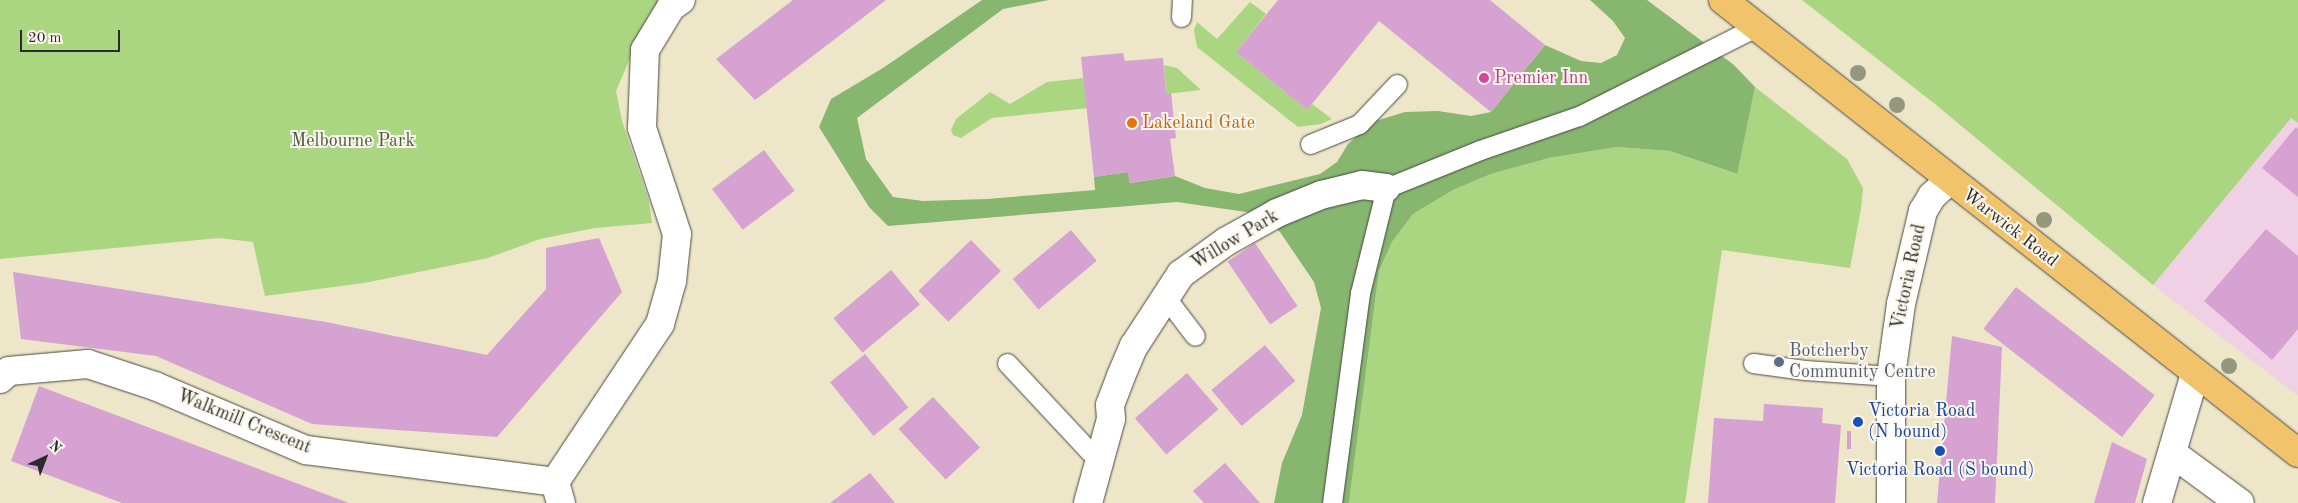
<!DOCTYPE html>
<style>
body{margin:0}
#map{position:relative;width:2298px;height:503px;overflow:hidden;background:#eee6c8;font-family:"Old Standard TT",serif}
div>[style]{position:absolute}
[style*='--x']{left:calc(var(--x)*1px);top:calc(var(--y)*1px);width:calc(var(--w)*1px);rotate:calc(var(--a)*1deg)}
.built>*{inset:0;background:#f0d0e4}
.green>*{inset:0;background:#aad581}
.forest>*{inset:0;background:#87b66f}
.building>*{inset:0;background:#d5a2d1;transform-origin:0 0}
.roads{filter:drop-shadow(0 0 1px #484743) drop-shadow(0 0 1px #484743)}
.service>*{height:19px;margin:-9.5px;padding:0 9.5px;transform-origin:9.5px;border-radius:9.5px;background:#fff}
.minor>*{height:28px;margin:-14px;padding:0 14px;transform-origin:14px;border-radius:14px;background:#fff}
.primary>*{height:28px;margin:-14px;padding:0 14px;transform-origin:14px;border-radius:14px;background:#f1c36a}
.trees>*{width:16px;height:16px;margin:-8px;border-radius:50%;background:#94977d}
.dots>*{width:14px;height:14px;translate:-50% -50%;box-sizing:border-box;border:2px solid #fbf7ec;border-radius:50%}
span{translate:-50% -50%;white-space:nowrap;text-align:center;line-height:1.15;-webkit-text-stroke:4px #fbf7ec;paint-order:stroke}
.hotel-label{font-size:18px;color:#b23c85}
.left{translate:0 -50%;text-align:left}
.food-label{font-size:18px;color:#c56008}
.park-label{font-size:18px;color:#4b5640}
.street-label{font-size:18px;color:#2b2b2b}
.service-label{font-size:18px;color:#4e5e75}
.transit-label{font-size:18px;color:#164399}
.north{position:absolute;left:20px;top:433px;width:50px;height:50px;-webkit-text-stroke:4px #fbf7ec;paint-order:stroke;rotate:43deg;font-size:14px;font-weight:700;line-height:20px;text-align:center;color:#2b2b2b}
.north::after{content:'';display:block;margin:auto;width:18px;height:22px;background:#2b2b2b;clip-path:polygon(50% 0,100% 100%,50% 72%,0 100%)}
.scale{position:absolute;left:20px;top:30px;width:100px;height:22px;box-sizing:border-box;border:2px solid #2b2b2b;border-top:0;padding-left:6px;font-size:15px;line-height:18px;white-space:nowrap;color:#2b2b2b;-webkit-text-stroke:4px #fbf7ec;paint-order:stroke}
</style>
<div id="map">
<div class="built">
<div style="clip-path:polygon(2291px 118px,2298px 123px,2298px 396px,2153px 285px)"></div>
</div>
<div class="green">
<div style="clip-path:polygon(0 0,662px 0,646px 21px,616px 91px,622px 121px,649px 201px,652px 223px,595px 228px,540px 239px,488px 258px,364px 283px,265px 296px,253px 242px,219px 238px,0 259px)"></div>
<div style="clip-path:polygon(1802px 0,2298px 0,2298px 123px,2291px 118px,2153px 285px,1935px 104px)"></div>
<div style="clip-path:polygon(1250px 2px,1266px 14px,1236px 52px,1307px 110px,1312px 104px,1332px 119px,1321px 124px,1298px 127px,1197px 47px,1194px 30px,1197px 22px,1217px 39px)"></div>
<div style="clip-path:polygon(1164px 65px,1177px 68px,1201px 90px,1166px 94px)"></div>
<div style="clip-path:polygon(1084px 78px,1088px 108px,992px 118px,961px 138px,953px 135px,951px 130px,956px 119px,990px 92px,1010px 104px,1047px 82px)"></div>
<div style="clip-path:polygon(1755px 87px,1847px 159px,1863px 188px,1861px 209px,1850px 268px,1722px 250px,1685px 503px,1349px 503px,1379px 271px,1392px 242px,1413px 214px,1453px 190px,1491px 174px,1549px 158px,1617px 147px,1670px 151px,1736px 174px)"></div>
</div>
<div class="forest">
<div style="clip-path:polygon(982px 0,1049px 0,1003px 9px,857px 118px,866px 159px,893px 197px,923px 201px,987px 199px,1095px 190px,1094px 177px,1128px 172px,1130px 183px,1175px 176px,1205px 188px,1239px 194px,1320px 174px,1337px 162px,1348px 144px,1372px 122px,1405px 112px,1438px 111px,1471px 116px,1491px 112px,1545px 45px,1581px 61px,1601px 63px,1617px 55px,1625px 38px,1613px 21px,1590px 0,1647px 0,1734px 65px,1755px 87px,1737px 174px,1670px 151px,1617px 147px,1549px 158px,1491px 174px,1453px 190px,1413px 214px,1392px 242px,1379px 271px,1349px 503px,1274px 503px,1282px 463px,1302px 415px,1321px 308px,1314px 282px,1280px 232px,1260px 214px,1177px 202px,888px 226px,869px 207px,819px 127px,831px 99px,883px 68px)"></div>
</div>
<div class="building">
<div style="clip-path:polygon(793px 0,886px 0,755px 100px,716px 59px)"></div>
<div style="clip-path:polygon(1278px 0,1490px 0,1545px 45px,1491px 112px,1379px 21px,1307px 110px,1236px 52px)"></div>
<div style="clip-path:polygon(1123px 53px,1125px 61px,1163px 58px,1166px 94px,1171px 93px,1176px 138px,1170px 139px,1175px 176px,1129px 183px,1128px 172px,1094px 177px,1081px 57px)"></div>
<div style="clip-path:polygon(2296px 127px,2298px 129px,2298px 197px,2262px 168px)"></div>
<div style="left:764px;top:150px;width:51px;height:65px;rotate:53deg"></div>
<div style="clip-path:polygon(2266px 229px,2298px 256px,2298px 329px,2272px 360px,2204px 301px)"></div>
<div style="left:1071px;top:230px;width:40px;height:76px;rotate:50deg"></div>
<div style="clip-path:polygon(599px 238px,622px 292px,497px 437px,312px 424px,156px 356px,21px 339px,13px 272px,326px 322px,487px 355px,546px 289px,546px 248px)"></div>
<div style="left:971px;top:240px;width:43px;height:73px;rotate:46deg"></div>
<div style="left:1255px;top:243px;width:76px;height:33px;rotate:56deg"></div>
<div style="left:891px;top:270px;width:45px;height:75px;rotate:50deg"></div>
<div style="left:2016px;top:287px;width:176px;height:53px;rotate:38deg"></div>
<div style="clip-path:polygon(1952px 336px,2002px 347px,1995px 503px,1937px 503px)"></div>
<div style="left:1265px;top:345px;width:47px;height:70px;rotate:50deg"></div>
<div style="left:865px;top:354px;width:69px;height:45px;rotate:51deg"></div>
<div style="left:1187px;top:373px;width:48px;height:69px;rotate:49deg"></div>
<div style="clip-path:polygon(39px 386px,349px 503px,122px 503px,11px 461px)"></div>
<div style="left:933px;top:397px;width:69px;height:47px;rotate:47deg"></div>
<div style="clip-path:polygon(1764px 404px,1823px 408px,1822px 423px,1841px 425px,1835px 503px,1708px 503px,1714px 418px,1763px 421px)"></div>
<div style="left:1851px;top:431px;width:18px;height:4px;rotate:90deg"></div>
<div style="clip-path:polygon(2112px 442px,2147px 459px,2135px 503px,2094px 503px)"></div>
<div style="clip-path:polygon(1225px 463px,1260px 503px,1204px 503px,1193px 491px)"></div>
<div style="clip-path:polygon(870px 473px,895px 503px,830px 503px)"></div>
</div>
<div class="roads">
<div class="service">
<div style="--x:1181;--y:17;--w:17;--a:-87"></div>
<div style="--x:1310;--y:144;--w:53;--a:-22.2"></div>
<div style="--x:1359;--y:124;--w:55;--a:-46.5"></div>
<div style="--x:1164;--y:295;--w:51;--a:52.9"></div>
<div style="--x:1007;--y:363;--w:120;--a:47"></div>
<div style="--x:1089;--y:451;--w:14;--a:25"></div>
<div style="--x:1753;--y:363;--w:52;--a:7.7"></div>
<div style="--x:1805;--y:370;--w:86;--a:4"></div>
<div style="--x:1332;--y:503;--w:212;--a:-82.4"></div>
<div style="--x:1360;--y:293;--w:108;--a:-76.1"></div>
<div style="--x:1386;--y:188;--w:101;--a:-22"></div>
<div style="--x:1480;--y:150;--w:105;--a:-19"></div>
<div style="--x:1579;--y:116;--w:198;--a:-26.7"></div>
</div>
<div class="minor">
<div style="--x:0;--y:379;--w:12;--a:-42"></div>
<div style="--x:9;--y:371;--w:79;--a:-5.1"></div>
<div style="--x:88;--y:364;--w:71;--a:18.2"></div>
<div style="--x:155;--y:386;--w:164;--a:23"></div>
<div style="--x:306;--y:450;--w:251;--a:7.3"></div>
<div style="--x:2172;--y:453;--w:84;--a:36.3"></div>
<div style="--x:561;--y:503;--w:22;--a:-106"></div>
<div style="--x:555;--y:482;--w:190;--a:-56.4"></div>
<div style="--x:660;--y:324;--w:45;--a:-74.4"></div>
<div style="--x:672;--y:281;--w:47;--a:-83.9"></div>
<div style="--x:677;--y:234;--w:112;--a:-108.3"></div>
<div style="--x:642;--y:128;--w:78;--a:-87.8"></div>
<div style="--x:645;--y:50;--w:50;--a:-58.8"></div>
<div style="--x:671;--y:7;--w:12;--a:-35"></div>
<div style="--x:1088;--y:503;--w:87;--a:-74.7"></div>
<div style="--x:1111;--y:419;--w:14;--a:-94"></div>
<div style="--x:1110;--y:405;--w:31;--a:-69"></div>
<div style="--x:1121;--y:376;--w:33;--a:-67"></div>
<div style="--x:1134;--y:346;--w:86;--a:-56.9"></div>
<div style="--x:1181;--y:274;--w:57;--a:-35.7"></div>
<div style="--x:1227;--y:241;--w:57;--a:-29.2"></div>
<div style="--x:1277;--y:213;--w:48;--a:-22.2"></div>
<div style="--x:1321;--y:195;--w:42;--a:-13.7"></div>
<div style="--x:1362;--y:185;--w:24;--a:7"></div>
<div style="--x:1891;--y:503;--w:127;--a:-90"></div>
<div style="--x:1891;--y:376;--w:73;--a:-82.1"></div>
<div style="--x:1901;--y:304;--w:96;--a:-76.7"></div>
<div style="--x:1923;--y:211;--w:17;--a:-59"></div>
<div style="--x:1932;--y:196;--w:24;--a:-42"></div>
<div style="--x:2157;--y:503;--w:134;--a:-73.6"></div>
</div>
<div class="primary">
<div style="--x:1723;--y:0;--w:732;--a:38.23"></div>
</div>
</div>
<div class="trees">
<div style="left:1858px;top:73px"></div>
<div style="left:1897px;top:105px"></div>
<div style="left:2044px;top:220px"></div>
<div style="left:2229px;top:366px"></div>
</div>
<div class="dots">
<div style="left:1484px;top:78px;background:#d1479c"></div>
<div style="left:1132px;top:123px;background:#e8710a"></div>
<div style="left:1779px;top:362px;background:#5c6f8a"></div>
<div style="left:1858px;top:422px;background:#1a4fb4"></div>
<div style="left:1940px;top:451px;background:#1a4fb4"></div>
</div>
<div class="hotel-label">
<span class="left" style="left:1494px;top:78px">Premier Inn</span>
</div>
<div class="food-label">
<span class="left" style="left:1142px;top:123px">Lakeland Gate</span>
</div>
<div class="park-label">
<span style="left:353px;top:141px">Melbourne Park</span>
</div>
<div class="street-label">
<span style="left:2010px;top:228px;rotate:38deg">Warwick Road</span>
<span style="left:1235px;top:240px;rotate:-31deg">Willow Park</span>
<span style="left:1909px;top:277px;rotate:-78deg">Victoria Road</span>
<span style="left:244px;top:422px;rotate:22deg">Walkmill Crescent</span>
</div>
<div class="service-label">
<span class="left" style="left:1789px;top:362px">Botcherby<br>Community Centre</span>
</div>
<div class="transit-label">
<span class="left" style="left:1868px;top:422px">Victoria Road<br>(N bound)</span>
<span style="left:1940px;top:470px">Victoria Road (S bound)</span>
</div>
<div class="north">N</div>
<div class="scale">20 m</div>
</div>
